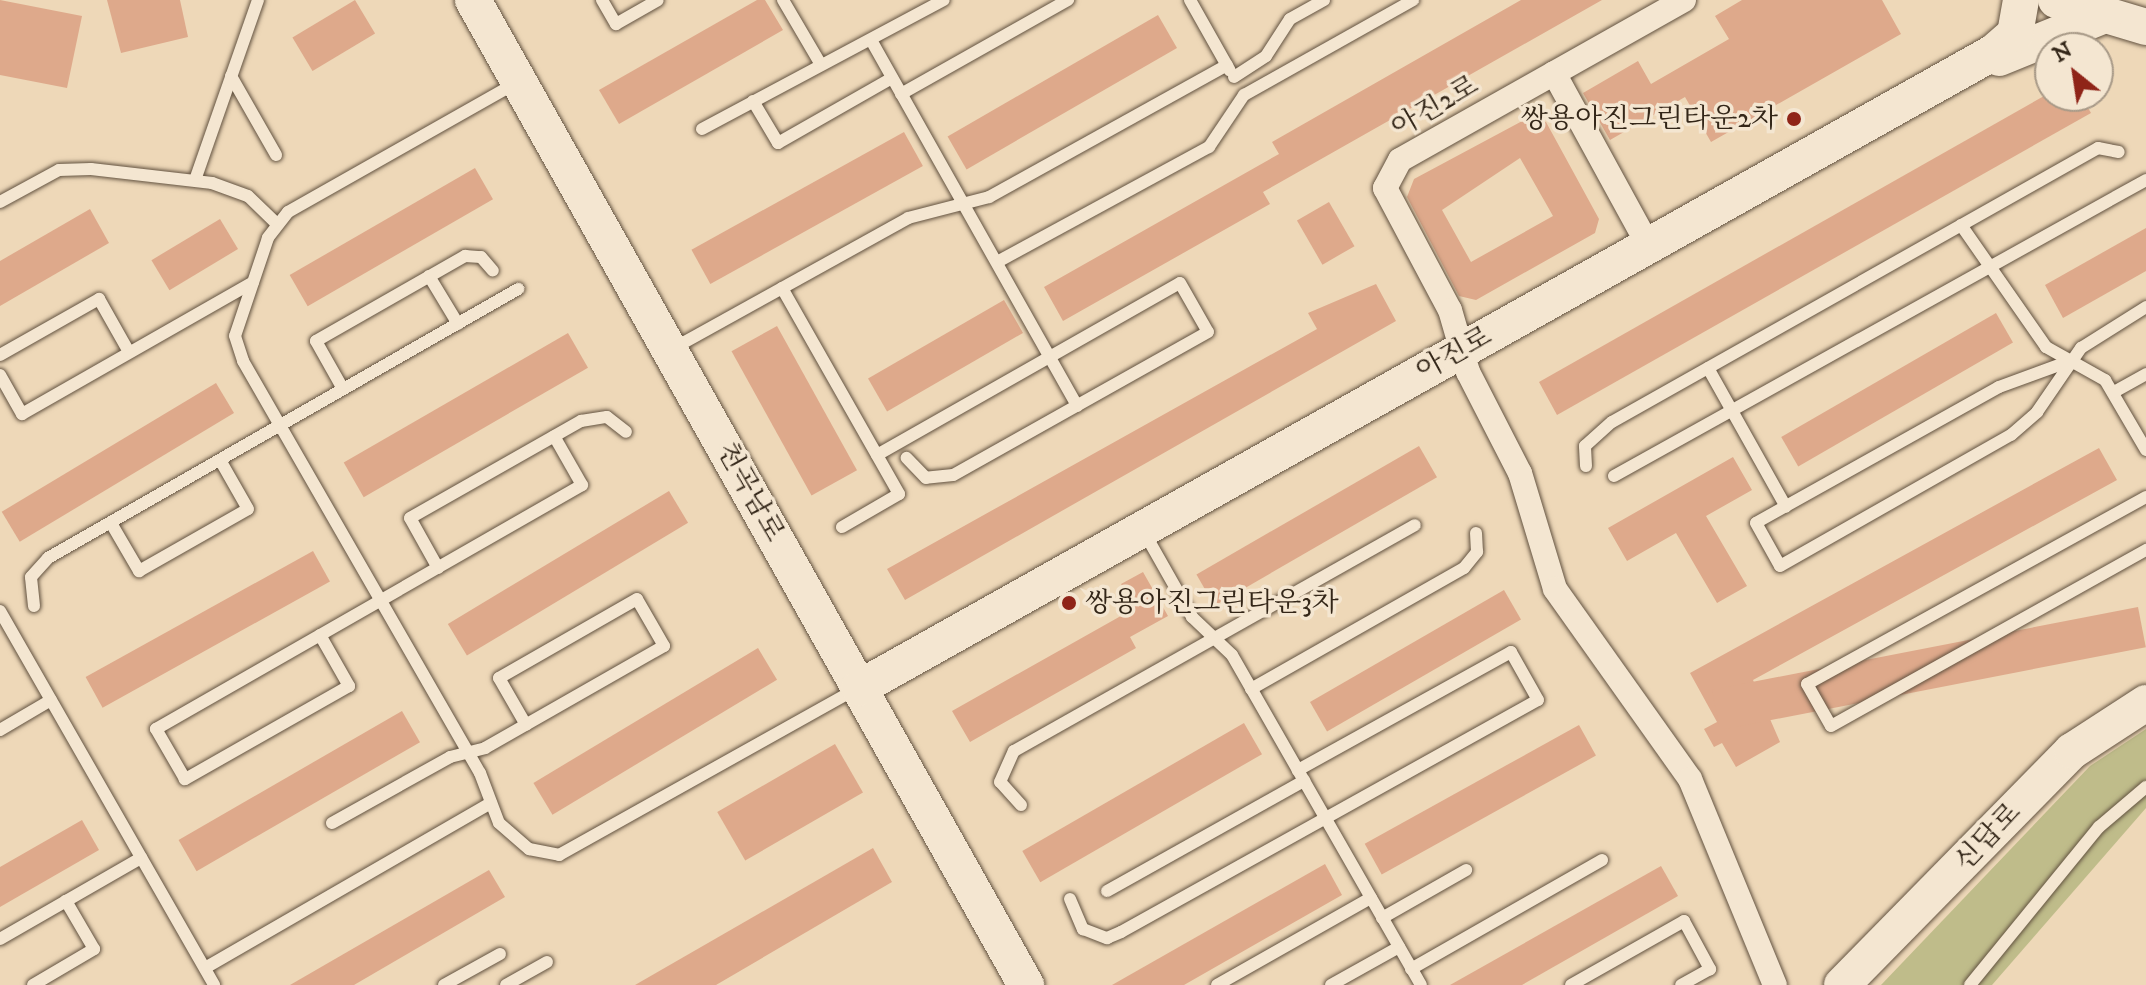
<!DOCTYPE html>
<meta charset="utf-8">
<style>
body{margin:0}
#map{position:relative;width:2146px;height:985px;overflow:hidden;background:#eed8b8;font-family:"IM FELL DW Pica","Noto Serif KR",serif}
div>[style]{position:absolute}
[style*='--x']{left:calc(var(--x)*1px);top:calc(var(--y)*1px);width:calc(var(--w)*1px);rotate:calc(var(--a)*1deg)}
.green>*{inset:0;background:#bfbc8a}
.building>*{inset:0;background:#dea98b;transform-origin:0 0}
.roads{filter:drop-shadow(0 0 2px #625240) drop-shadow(0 0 2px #625240)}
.lane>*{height:12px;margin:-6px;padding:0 6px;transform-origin:6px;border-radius:6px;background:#f4e6d1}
.street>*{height:24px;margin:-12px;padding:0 12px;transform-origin:12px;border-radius:12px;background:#f4e6d1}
.secondary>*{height:36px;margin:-18px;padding:0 18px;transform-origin:18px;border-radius:18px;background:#f4e6d1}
.dots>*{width:22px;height:22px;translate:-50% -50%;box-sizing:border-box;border:4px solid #f4e6d1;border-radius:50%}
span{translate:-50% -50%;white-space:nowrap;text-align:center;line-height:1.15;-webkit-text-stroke:7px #f4e6d1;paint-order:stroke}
.street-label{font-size:28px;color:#332618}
.poi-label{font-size:28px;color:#332618}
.right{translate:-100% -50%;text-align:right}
.left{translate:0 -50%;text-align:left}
.north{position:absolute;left:2034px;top:32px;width:80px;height:80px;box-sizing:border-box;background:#f4e6d1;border:2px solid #a79987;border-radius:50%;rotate:330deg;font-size:22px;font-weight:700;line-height:32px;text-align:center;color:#332618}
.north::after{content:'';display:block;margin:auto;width:28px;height:36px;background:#8f2418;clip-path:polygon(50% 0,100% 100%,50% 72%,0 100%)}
</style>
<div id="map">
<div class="green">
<div style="clip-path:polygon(2146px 729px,2146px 808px,1992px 985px,1881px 985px,2090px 766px)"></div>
</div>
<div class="building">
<div style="clip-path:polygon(0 0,82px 16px,67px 88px,0 75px)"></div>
<div style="clip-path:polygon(107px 0,180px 0,188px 37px,121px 53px)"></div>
<div style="left:355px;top:0;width:39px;height:73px;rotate:59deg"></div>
<div style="clip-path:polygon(757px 0,765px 0,783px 30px,619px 124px,599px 90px)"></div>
<div style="clip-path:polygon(1521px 0,1602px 0,1263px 192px,1270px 204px,1063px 321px,1044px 287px,1279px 154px,1272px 142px)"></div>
<div style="clip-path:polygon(1742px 0,1882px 0,1901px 34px,1711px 142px,1685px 97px,1610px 140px,1583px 93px,1638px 61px,1651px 84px,1729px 39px,1715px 16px)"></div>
<div style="left:1158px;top:15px;width:38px;height:243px;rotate:60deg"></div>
<div style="clip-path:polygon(2044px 96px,2081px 96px,2091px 113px,1557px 415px,1539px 382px)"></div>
<div style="clip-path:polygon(evenodd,1528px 118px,1546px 122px,1599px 219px,1595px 233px,1476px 300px,1459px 296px,1407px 197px,1414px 179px,1528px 118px,1520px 158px,1553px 216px,1471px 262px,1442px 210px,1520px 158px)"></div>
<div style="left:904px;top:132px;width:39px;height:243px;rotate:61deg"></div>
<div style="left:475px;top:168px;width:36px;height:214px;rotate:60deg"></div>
<div style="left:1329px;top:202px;width:51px;height:37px;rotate:60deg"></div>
<div style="clip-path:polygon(90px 209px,109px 243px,0 306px,0 261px)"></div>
<div style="left:220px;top:219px;width:35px;height:80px;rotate:59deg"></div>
<div style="clip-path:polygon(2146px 228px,2146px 271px,2063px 318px,2045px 285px)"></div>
<div style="clip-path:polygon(1376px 284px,1396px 321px,905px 600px,887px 569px,1317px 329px,1308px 313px)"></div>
<div style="left:1004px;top:300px;width:38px;height:157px;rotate:60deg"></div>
<div style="left:1996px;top:313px;width:34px;height:248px;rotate:60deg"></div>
<div style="left:777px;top:326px;width:165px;height:52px;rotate:61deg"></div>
<div style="left:568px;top:333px;width:40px;height:259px;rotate:60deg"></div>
<div style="left:216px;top:383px;width:35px;height:250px;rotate:59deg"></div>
<div style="left:1419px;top:446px;width:36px;height:257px;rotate:60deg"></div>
<div style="clip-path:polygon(2099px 448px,2117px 480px,1753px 680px,1780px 742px,1736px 767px,1722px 743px,1714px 747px,1704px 729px,1717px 722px,1690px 673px)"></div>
<div style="clip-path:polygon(1733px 457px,1752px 490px,1706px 516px,1747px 586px,1717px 603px,1676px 533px,1627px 561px,1608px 528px)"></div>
<div style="left:669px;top:491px;width:37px;height:258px;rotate:59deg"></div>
<div style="left:313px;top:551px;width:35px;height:260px;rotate:61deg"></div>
<div style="clip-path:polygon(1143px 572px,1168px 616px,1130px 637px,1136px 648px,970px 742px,952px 711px,1135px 608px,1121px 584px)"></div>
<div style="left:1504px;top:590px;width:34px;height:224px;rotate:60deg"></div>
<div style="left:2138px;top:607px;width:41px;height:434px;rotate:79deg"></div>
<div style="left:758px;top:648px;width:37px;height:262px;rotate:59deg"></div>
<div style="left:402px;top:711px;width:36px;height:258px;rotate:60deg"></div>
<div style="left:1244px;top:723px;width:36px;height:256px;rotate:60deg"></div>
<div style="left:1579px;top:725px;width:35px;height:245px;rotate:61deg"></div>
<div style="left:835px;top:744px;width:56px;height:136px;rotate:60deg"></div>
<div style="clip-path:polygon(82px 820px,99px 850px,0 907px,0 867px)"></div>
<div style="clip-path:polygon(873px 848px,892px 882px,716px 985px,635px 985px)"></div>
<div style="clip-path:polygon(1325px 864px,1342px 895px,1184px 985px,1112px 985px)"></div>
<div style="clip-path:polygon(1661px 866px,1678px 896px,1522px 985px,1450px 985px)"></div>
<div style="clip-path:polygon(489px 870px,505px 897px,354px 985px,290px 985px)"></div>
</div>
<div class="roads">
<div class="lane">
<div style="--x:602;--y:0;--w:28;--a:60"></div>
<div style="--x:616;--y:24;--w:48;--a:-29.7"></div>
<div style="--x:783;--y:0;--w:73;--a:59.6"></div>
<div style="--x:1190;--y:0;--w:81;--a:60.6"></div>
<div style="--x:871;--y:40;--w:420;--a:60.6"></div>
<div style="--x:231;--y:76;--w:91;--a:60.3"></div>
<div style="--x:1234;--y:77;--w:38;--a:-33"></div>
<div style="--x:1266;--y:56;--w:44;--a:-57"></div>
<div style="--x:1290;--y:19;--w:39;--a:-29"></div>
<div style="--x:516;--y:83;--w:262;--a:150.5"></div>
<div style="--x:288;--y:212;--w:33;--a:128"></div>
<div style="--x:268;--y:238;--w:103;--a:108.6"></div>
<div style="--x:235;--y:336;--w:26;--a:72"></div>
<div style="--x:243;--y:361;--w:475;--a:60.1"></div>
<div style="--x:480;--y:773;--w:53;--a:69.2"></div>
<div style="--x:499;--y:823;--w:40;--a:41"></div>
<div style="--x:529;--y:849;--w:31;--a:11"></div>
<div style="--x:559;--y:855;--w:340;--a:-29.2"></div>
<div style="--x:901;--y:94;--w:192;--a:-29.4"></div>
<div style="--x:753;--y:101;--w:49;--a:59.2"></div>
<div style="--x:778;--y:143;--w:131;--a:-29.7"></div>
<div style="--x:702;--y:129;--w:274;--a:-28.1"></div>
<div style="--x:195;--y:180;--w:191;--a:-70.7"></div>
<div style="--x:0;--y:202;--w:67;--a:-28.5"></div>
<div style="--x:59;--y:170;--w:32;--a:-2"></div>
<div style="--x:91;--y:169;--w:122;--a:6.6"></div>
<div style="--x:212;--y:183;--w:38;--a:20"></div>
<div style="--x:248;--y:196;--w:39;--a:44"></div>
<div style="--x:1961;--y:225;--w:149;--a:55.1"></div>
<div style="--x:2046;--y:347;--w:68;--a:29.2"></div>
<div style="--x:2105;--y:380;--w:81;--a:59.6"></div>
<div style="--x:999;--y:261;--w:239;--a:-28.5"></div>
<div style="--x:1209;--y:147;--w:63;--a:-56.1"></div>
<div style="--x:1244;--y:95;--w:194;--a:-29.3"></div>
<div style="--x:429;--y:276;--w:56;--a:58.9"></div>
<div style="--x:782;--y:288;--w:237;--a:60.4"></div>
<div style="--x:899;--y:494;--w:66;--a:149.9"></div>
<div style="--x:672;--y:349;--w:270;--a:-29"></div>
<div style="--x:908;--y:218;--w:84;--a:-14.5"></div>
<div style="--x:989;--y:197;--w:272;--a:-29"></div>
<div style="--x:0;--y:355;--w:114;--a:-29.5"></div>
<div style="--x:99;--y:299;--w:61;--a:60.5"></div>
<div style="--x:2070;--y:361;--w:76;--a:159.9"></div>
<div style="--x:1999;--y:387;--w:278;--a:150.8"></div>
<div style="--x:1756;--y:523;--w:49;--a:60.8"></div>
<div style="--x:1780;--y:566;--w:266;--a:-29.6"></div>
<div style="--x:2011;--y:435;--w:35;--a:-41"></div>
<div style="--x:2037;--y:412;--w:78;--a:-55.5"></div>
<div style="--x:2081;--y:348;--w:77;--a:-32.2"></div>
<div style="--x:1708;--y:368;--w:159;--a:60.7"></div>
<div style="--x:0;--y:375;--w:45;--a:60.6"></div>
<div style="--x:22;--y:414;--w:266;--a:-29.7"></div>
<div style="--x:343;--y:389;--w:55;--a:-119.4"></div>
<div style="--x:316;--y:341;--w:172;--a:-29.7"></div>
<div style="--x:465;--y:256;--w:16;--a:4"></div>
<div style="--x:481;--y:257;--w:18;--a:49"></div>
<div style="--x:2114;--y:392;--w:37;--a:-29"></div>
<div style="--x:877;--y:455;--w:348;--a:-29.6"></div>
<div style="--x:1180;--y:283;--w:56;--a:60.3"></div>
<div style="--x:1208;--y:332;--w:292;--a:150.7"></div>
<div style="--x:953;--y:475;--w:27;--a:174"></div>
<div style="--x:926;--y:478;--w:28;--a:-134"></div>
<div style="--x:1586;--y:466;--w:20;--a:-93"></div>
<div style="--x:1585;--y:446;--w:36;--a:-42"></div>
<div style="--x:1612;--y:422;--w:558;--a:-29.41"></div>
<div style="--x:2098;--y:148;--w:21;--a:11"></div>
<div style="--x:1614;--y:476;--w:609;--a:-29.09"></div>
<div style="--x:2146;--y:497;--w:387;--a:151.1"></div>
<div style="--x:1807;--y:684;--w:48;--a:60.3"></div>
<div style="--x:1831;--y:726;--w:361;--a:-29.2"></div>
<div style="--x:111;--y:523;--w:56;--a:59.7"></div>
<div style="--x:139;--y:571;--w:125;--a:-29.6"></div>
<div style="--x:248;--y:509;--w:56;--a:-119.7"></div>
<div style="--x:1144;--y:532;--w:98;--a:60.5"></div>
<div style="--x:1192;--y:617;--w:55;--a:43.5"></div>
<div style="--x:1232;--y:655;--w:380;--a:60.2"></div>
<div style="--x:438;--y:568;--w:57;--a:-119.2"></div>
<div style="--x:410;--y:518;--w:197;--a:-29.6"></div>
<div style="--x:581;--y:421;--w:26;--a:-9"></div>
<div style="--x:607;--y:417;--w:24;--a:38"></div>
<div style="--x:34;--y:606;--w:29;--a:-96"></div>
<div style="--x:31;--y:577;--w:25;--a:-48"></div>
<div style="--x:48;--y:558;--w:542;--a:-29.78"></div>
<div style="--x:0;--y:611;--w:431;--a:60.2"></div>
<div style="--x:320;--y:635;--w:59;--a:60.4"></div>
<div style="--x:349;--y:686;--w:189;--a:150.4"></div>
<div style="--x:185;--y:779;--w:58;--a:-120.1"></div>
<div style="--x:156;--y:729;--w:491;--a:-29.8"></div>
<div style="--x:582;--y:485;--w:56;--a:-119.7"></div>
<div style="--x:1251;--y:689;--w:245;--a:-29.6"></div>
<div style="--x:1464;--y:568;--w:21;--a:-51"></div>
<div style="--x:1477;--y:552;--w:19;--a:-93"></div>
<div style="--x:0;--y:730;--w:59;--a:-30.5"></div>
<div style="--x:1021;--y:805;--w:31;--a:-132"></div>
<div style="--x:1000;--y:782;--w:34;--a:-66"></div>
<div style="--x:1014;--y:751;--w:460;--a:-29.4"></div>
<div style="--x:332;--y:823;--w:135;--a:-29.2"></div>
<div style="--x:450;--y:757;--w:36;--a:-14"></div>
<div style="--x:485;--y:748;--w:206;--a:-29.7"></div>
<div style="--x:664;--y:646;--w:54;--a:-119.9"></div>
<div style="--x:637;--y:599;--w:159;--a:150.2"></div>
<div style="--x:499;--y:678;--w:54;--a:60.1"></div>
<div style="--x:1107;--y:891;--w:226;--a:-29.2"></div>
<div style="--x:1070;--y:899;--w:33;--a:67"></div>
<div style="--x:1083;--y:929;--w:26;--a:21"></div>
<div style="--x:1107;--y:938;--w:15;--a:-23"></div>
<div style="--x:1121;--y:932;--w:477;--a:-29.1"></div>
<div style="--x:1538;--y:700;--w:55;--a:-119.4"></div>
<div style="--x:1511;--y:652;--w:244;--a:151"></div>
<div style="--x:1382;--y:918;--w:97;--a:-29.7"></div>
<div style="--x:0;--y:939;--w:163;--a:-29.9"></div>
<div style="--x:205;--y:968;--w:330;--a:-30"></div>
<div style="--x:1411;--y:969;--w:220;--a:-29.7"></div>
<div style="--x:33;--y:985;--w:71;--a:-30.5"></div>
<div style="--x:94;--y:949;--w:56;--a:-120.3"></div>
<div style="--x:444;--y:985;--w:64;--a:-29"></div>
<div style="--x:506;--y:985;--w:47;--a:-29.3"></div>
<div style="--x:1217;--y:985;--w:177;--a:-29.5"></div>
<div style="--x:1331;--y:985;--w:78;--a:-29.2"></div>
<div style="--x:1571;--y:985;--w:130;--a:-29.5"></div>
<div style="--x:1684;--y:921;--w:55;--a:61.6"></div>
<div style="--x:1710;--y:969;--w:33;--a:151"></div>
<div style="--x:1970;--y:985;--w:204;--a:-50.8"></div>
<div style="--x:2099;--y:827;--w:62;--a:-40.4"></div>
</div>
<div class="street">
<div style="--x:1684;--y:0;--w:326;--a:150.6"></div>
<div style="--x:1400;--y:160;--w:32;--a:118"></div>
<div style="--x:1385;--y:188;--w:138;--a:62"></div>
<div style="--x:1450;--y:310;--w:65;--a:73.8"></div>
<div style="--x:1468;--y:372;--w:114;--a:62.8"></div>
<div style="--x:1520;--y:473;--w:121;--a:73.2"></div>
<div style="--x:1555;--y:589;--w:233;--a:54.6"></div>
<div style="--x:1690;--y:779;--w:223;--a:67.6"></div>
<div style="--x:1554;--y:73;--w:196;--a:61.3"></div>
</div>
<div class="secondary">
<div style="--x:473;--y:0;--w:1130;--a:60.69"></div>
<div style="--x:2056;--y:0;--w:94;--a:16.7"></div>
<div style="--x:1999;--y:58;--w:114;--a:-22.1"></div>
<div style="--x:859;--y:688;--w:1301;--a:-29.26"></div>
<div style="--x:1994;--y:52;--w:28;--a:-41"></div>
<div style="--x:2015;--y:34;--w:35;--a:-80"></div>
<div style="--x:1842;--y:985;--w:328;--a:-45.5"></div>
<div style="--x:2072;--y:751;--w:88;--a:-33"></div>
</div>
</div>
<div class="dots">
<div style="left:1794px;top:119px;background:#8f2418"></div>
<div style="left:1069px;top:603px;background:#8f2418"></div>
</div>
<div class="street-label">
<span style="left:1435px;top:107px;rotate:-30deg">아진2로</span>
<span style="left:1454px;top:354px;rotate:-29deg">아진로</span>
<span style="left:750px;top:492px;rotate:61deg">천곡남로</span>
<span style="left:1988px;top:837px;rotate:-46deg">신답로</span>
</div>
<div class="poi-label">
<span class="right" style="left:1778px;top:119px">쌍용아진그린타운2차</span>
<span class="left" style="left:1085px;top:603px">쌍용아진그린타운3차</span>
</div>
<div class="north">N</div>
</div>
